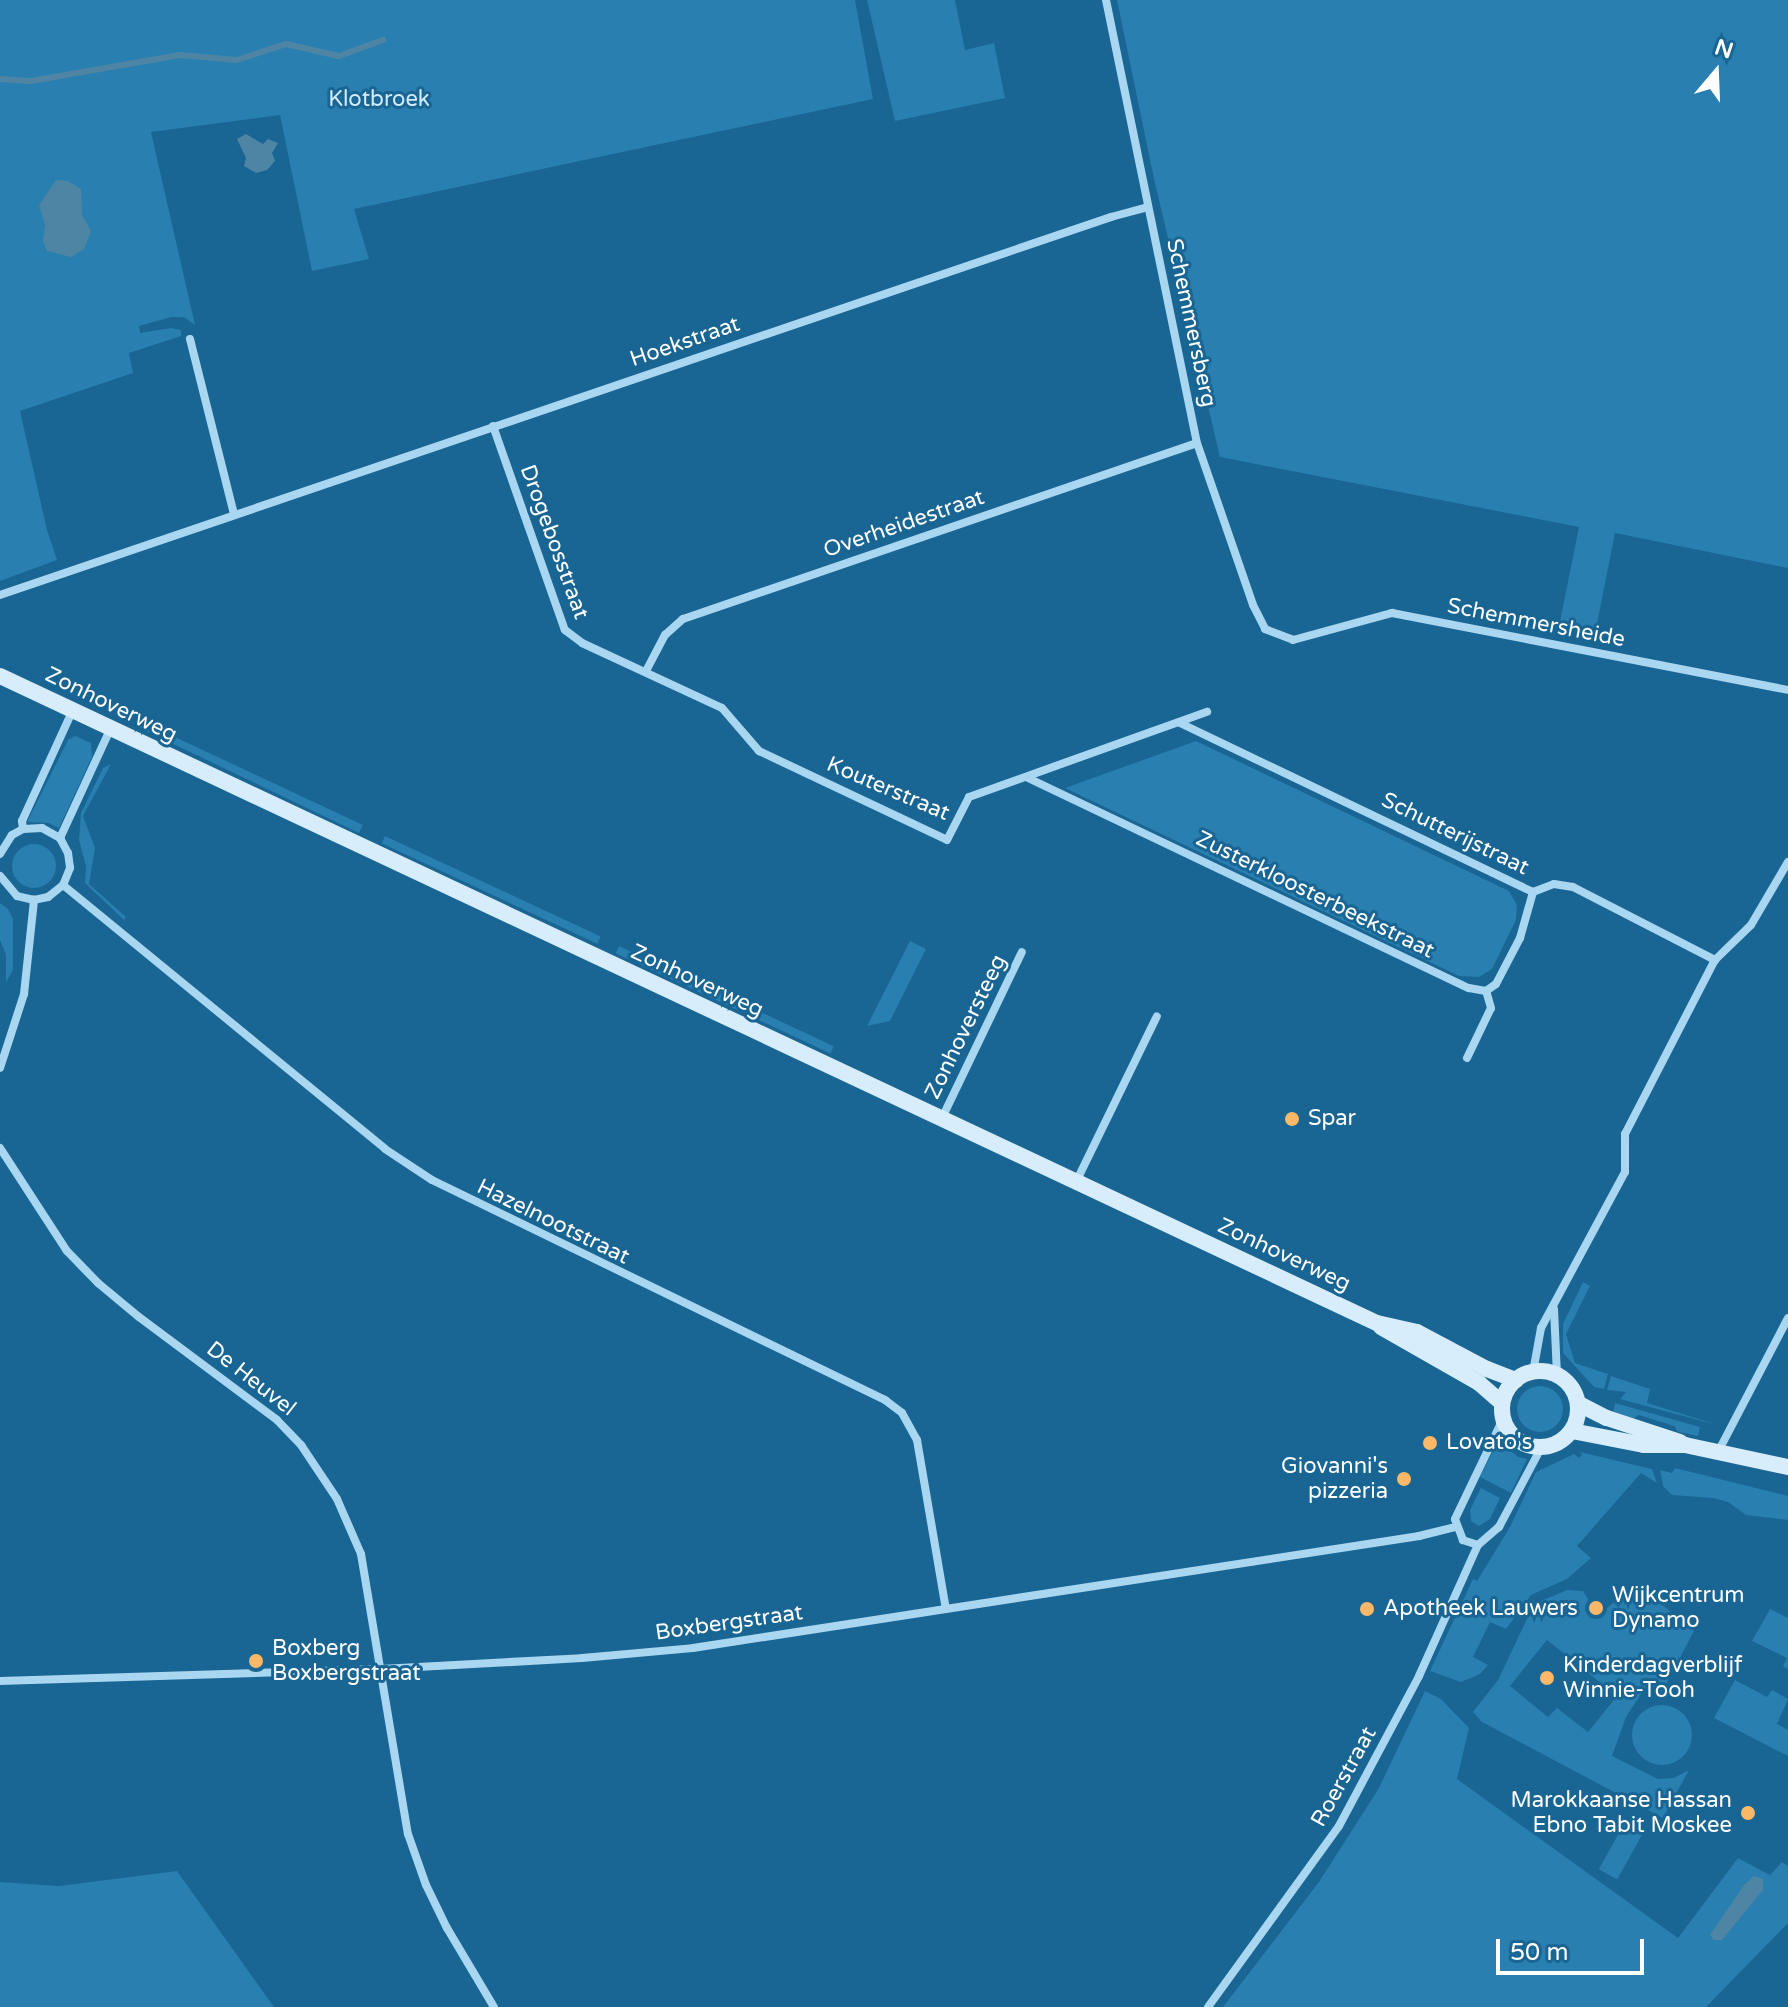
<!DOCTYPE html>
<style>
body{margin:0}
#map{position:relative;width:1788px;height:2007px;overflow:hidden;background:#196593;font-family:"Varela Round",sans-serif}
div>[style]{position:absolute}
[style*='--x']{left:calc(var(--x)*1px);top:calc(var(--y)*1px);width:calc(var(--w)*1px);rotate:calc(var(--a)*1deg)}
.green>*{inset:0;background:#287fb0;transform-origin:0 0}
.round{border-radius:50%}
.water>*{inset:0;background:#4f85a4}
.stream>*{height:6px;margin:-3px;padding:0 3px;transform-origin:3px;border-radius:3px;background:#4f85a4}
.street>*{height:8px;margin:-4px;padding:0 4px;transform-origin:4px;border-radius:4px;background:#a9d6f0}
.secondary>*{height:16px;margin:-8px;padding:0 8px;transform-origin:8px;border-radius:8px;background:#d7edfb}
.secondary>.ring{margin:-8px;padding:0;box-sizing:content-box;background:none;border:16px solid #d7edfb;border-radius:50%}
.dots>*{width:22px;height:22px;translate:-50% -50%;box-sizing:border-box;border:4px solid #196593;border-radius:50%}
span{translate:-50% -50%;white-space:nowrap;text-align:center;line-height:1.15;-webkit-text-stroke:6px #196593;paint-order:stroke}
.park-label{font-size:22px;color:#d0ecfb}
.street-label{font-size:22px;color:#fff}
.poi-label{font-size:22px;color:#fff}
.left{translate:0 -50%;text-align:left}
.right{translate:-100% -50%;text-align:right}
.north{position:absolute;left:1676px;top:32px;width:80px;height:80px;-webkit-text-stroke:6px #196593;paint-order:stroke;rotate:19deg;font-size:22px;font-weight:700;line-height:32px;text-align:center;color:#fff}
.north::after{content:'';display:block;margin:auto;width:28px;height:36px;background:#fff;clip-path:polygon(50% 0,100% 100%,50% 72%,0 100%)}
.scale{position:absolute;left:1496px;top:1939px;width:148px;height:36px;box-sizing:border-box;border:4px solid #fff;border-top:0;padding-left:10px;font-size:24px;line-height:28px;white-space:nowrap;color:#fff;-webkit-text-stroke:6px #196593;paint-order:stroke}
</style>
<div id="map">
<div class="green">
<div style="clip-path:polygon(0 0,855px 0,873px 99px,354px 209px,369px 259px,312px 271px,280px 115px,151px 132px,195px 325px,184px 317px,171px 317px,139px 326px,140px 333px,171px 328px,181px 330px,181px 336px,129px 353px,133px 373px,20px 411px,47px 530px,57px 560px,0 581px)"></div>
<div style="clip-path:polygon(867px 0,955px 0,965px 50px,994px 43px,1005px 98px,895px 121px)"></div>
<div style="clip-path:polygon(1117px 0,1788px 0,1788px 568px,1615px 533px,1595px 634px,1559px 626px,1579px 527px,1220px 457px,1154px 179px)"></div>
<div style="clip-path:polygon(143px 722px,363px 825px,359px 833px,140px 728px)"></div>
<div style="clip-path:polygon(75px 736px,91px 743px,92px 757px,59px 828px,49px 823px,27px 822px,68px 740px)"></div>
<div style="clip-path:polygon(1196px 741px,1509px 891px,1517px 905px,1516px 920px,1492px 969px,1479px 977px,1459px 976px,1065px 788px)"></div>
<div style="clip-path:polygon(111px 764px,83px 816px,95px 848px,89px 884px,126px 917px,124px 920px,85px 883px,86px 866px,79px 840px,81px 813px,103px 768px)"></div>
<div style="left:385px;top:836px;width:238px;height:8px;rotate:25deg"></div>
<div class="round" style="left:12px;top:844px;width:44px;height:44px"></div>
<div style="clip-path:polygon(0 903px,8px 909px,13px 919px,13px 970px,6px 982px,6px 955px,0 940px)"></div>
<div style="clip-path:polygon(910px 941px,926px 949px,890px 1021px,867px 1026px)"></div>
<div style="left:619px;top:946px;width:237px;height:8px;rotate:25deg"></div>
<div style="clip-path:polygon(1583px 1282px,1590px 1286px,1566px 1334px,1575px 1363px,1608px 1374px,1604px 1389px,1594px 1387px,1563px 1353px,1563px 1324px)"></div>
<div style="clip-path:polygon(1611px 1376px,1650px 1389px,1647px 1403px,1721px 1426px,1620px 1399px,1626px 1392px,1607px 1390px)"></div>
<div class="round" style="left:1517px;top:1386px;width:46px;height:46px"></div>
<div style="clip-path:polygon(1615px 1403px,1700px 1427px,1698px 1436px,1678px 1432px,1674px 1426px,1639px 1415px,1632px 1419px,1613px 1414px)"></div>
<div style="clip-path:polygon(1498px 1440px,1518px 1457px,1527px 1459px,1511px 1493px,1480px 1477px)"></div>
<div style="clip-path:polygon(1580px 1452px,1652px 1469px,1657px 1483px,1641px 1473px,1577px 1546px,1591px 1558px,1567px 1579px,1531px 1595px,1506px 1629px,1490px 1622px,1473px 1657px,1488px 1665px,1480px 1674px,1461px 1682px,1430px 1671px,1473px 1579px,1477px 1581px,1510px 1527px,1536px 1472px,1574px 1454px,1579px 1458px,1582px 1455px)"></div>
<div style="clip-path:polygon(1675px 1468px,1788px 1496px,1788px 1520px,1746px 1515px,1728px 1502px,1713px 1498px,1672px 1495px,1663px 1486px,1660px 1470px,1672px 1473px)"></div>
<div style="clip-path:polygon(1481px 1488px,1500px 1498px,1490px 1519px,1479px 1526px,1471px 1521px,1470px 1510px)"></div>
<div style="clip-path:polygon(evenodd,1637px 1584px,1694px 1631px,1660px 1696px,1645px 1688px,1626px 1717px,1612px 1756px,1658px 1779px,1674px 1778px,1689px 1770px,1663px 1818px,1482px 1722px,1473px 1712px,1498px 1680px,1534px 1604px,1567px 1590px,1583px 1591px,1598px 1615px,1637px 1584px,1547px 1640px,1617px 1696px,1588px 1732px,1557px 1708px,1548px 1717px,1510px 1686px,1547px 1640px)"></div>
<div style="clip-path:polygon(1770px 1609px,1788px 1618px,1788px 1669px,1783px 1666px,1787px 1658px,1752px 1641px)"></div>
<div style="clip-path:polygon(1735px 1680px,1767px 1697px,1772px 1690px,1788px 1699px,1777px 1724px,1788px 1730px,1788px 1756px,1714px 1718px)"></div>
<div style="clip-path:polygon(1425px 1691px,1441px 1699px,1469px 1728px,1457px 1779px,1678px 1938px,1738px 1858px,1770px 1875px,1782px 1862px,1788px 1866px,1788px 1923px,1706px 2007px,1223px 2007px,1319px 1882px,1379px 1788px)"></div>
<div class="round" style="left:1632px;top:1705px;width:60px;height:60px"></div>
<div style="left:1625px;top:1822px;width:21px;height:54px;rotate:29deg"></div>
<div style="clip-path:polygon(177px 1871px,274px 2007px,0 2007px,0 1882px,59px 1886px)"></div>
</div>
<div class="water">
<div style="clip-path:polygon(246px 134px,263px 144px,268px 139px,278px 143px,272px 153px,275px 161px,267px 170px,256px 173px,244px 166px,246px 158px,237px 139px)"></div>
<div style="clip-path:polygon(56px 180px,68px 181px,81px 189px,82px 215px,91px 231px,84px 249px,71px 257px,47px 251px,43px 241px,45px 225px,39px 205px)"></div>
<div style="clip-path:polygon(1754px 1876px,1763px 1879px,1763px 1890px,1722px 1940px,1714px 1940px,1710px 1935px,1744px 1885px)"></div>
</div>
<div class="stream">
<div style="--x:0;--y:79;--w:31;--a:4"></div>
<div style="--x:31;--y:81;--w:151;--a:-9.9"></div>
<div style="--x:180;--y:55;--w:57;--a:5"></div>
<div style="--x:237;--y:60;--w:52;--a:-18.1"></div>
<div style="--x:286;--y:44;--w:54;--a:12.8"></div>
<div style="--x:339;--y:56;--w:47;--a:-20"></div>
</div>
<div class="street">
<div style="--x:1106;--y:0;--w:452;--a:78.4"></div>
<div style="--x:1197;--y:443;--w:171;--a:70.9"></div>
<div style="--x:1253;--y:605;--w:27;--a:63"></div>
<div style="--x:1265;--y:629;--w:30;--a:21"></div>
<div style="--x:1293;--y:640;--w:103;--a:-15.3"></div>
<div style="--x:1392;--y:613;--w:403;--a:11"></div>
<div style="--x:190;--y:339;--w:180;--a:75.9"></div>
<div style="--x:493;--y:426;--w:216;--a:70.6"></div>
<div style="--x:565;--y:630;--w:21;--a:37"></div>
<div style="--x:582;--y:643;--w:154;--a:24.9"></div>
<div style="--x:722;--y:708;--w:57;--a:49.3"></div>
<div style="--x:759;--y:751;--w:208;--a:25.3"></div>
<div style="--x:947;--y:840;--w:48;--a:-62.9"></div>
<div style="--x:969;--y:797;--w:253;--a:-19.7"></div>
<div style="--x:0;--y:595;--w:1174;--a:-18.79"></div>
<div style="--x:1111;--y:217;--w:38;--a:-15"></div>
<div style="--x:646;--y:671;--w:41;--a:-62.2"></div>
<div style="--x:665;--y:635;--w:24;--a:-42"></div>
<div style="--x:683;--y:619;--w:543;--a:-18.9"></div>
<div style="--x:1180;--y:723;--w:391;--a:25.6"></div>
<div style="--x:1533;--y:892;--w:22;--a:-21"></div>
<div style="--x:1554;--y:884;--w:19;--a:9"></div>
<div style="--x:1573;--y:887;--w:160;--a:27.2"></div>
<div style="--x:1028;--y:778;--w:488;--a:25.5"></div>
<div style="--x:1469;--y:988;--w:17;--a:10"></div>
<div style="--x:1486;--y:991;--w:12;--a:-35"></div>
<div style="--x:1496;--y:984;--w:52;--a:-62.4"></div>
<div style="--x:1520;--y:938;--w:48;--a:-74.2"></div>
<div style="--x:23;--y:829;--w:8;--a:-97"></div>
<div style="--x:22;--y:821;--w:120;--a:-65.4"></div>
<div style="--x:60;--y:838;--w:119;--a:-65.2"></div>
<div style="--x:0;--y:854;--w:22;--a:-58"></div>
<div style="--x:12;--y:835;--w:13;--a:-29"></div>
<div style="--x:23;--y:829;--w:19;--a:-3"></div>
<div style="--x:42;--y:828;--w:21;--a:29"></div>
<div style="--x:60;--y:838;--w:17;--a:62"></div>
<div style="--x:68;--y:853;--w:15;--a:82"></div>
<div style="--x:70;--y:868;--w:18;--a:112"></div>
<div style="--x:63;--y:885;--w:19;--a:141"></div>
<div style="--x:48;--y:897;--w:14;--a:168"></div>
<div style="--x:34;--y:900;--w:17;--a:-167"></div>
<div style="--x:17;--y:896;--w:26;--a:-130"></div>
<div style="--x:63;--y:885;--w:416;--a:39.3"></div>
<div style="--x:385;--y:1149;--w:56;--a:33.4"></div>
<div style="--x:432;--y:1180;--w:504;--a:25.9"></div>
<div style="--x:885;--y:1400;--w:21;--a:37"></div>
<div style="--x:902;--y:1413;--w:31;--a:61"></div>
<div style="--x:917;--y:1440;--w:171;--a:80.3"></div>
<div style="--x:1467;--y:1058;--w:55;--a:-64.4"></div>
<div style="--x:1491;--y:1008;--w:18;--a:-106"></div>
<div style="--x:0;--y:1068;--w:78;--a:-72"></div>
<div style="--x:24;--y:994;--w:95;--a:-83.9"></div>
<div style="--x:942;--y:1118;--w:184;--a:-64.3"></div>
<div style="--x:0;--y:1148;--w:123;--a:57"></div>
<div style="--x:67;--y:1251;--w:45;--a:45.9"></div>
<div style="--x:98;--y:1283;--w:53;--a:39.7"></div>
<div style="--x:139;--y:1317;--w:172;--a:36.7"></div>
<div style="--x:277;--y:1420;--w:35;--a:46"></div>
<div style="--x:301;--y:1445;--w:65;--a:56.3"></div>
<div style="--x:337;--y:1499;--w:60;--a:66.4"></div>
<div style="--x:361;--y:1554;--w:284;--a:80.5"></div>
<div style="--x:408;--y:1834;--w:54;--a:70.6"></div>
<div style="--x:426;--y:1885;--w:48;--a:64"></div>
<div style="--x:447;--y:1928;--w:92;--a:59.3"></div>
<div style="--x:1077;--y:1180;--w:182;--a:-64"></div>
<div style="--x:1554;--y:1309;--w:65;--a:87.4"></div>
<div style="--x:1533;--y:1372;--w:45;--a:-79.7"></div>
<div style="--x:1541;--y:1328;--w:177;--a:-61.7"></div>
<div style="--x:1625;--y:1172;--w:38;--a:-90"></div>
<div style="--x:1625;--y:1134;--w:196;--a:-62.7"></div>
<div style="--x:1715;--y:960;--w:50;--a:-44.2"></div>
<div style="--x:1751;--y:925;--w:73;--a:-59.6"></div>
<div style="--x:1718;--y:1452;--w:151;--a:-62.4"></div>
<div style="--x:1478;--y:1545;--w:16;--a:-162"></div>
<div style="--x:1463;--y:1540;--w:22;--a:-111"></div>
<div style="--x:1455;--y:1519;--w:111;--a:-64.4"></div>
<div style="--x:1478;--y:1545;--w:28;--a:-41"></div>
<div style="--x:1499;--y:1527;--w:89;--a:-62"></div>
<div style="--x:0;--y:1681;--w:381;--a:-1.8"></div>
<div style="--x:381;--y:1669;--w:201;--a:-3.1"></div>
<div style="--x:582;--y:1658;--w:111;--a:-5.1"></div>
<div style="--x:693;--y:1648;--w:735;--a:-8.77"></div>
<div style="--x:1419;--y:1536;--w:37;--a:-14"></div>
<div style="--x:1208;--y:2007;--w:223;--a:-54.1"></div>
<div style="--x:1339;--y:1826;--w:170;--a:-61.9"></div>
<div style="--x:1419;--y:1676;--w:144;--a:-65.8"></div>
</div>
<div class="secondary">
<div style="--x:0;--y:676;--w:1521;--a:25.17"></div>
<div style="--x:1377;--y:1323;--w:41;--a:12.7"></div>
<div style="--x:1417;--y:1332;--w:79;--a:27.9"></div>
<div style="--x:1487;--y:1369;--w:31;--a:21"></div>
<div style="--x:1381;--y:1327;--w:113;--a:29.7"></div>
<div style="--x:1479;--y:1383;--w:30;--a:41"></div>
<div class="ring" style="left:1502px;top:1371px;width:60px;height:60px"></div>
<div style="--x:1579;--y:1404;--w:31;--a:27"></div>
<div style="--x:1607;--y:1418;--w:77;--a:18.2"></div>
<div style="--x:1572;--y:1431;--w:73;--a:11"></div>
<div style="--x:1644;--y:1445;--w:41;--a:0"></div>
<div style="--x:1685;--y:1445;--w:105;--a:12.1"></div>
</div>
<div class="dots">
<div style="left:1292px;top:1119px;background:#ffb768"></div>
<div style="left:1430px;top:1443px;background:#ffb768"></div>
<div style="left:1404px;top:1479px;background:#ffb768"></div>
<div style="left:1596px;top:1608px;background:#ffb768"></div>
<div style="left:1367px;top:1609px;background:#ffb768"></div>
<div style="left:256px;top:1661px;background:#ffb768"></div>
<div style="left:1547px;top:1678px;background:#ffb768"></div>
<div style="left:1748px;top:1813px;background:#ffb768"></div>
</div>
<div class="park-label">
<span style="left:379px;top:100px">Klotbroek</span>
</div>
<div class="street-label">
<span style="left:1191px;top:323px;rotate:78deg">Schemmersberg</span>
<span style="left:685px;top:342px;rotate:-19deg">Hoekstraat</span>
<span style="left:904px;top:524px;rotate:-19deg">Overheidestraat</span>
<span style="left:554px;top:542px;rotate:70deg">Drogebosstraat</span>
<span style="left:1536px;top:623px;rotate:11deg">Schemmersheide</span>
<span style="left:111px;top:705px;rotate:26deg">Zonhoverweg</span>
<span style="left:888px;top:789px;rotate:23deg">Kouterstraat</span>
<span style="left:1455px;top:834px;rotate:26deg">Schutterijstraat</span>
<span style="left:1315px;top:895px;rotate:26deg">Zusterkloosterbeekstraat</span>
<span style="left:697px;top:981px;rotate:25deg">Zonhoverweg</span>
<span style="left:966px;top:1027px;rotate:-64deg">Zonhoversteeg</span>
<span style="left:553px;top:1222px;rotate:26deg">Hazelnootstraat</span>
<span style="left:1284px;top:1255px;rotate:25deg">Zonhoverweg</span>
<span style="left:251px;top:1379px;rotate:38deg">De Heuvel</span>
<span style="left:729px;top:1623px;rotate:-8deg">Boxbergstraat</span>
<span style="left:1344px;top:1777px;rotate:-61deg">Roerstraat</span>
</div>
<div class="poi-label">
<span class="left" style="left:1308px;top:1119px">Spar</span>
<span class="left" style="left:1446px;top:1443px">Lovato's</span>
<span class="right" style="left:1388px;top:1479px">Giovanni's<br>pizzeria</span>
<span class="left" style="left:1612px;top:1608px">Wijkcentrum<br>Dynamo</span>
<span class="left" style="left:1383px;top:1609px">Apotheek Lauwers</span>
<span class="left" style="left:272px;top:1661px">Boxberg<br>Boxbergstraat</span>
<span class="left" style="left:1563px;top:1678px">Kinderdagverblijf<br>Winnie-Tooh</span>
<span class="right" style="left:1732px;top:1813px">Marokkaanse Hassan<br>Ebno Tabit Moskee</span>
</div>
<div class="north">N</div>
<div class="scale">50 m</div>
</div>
